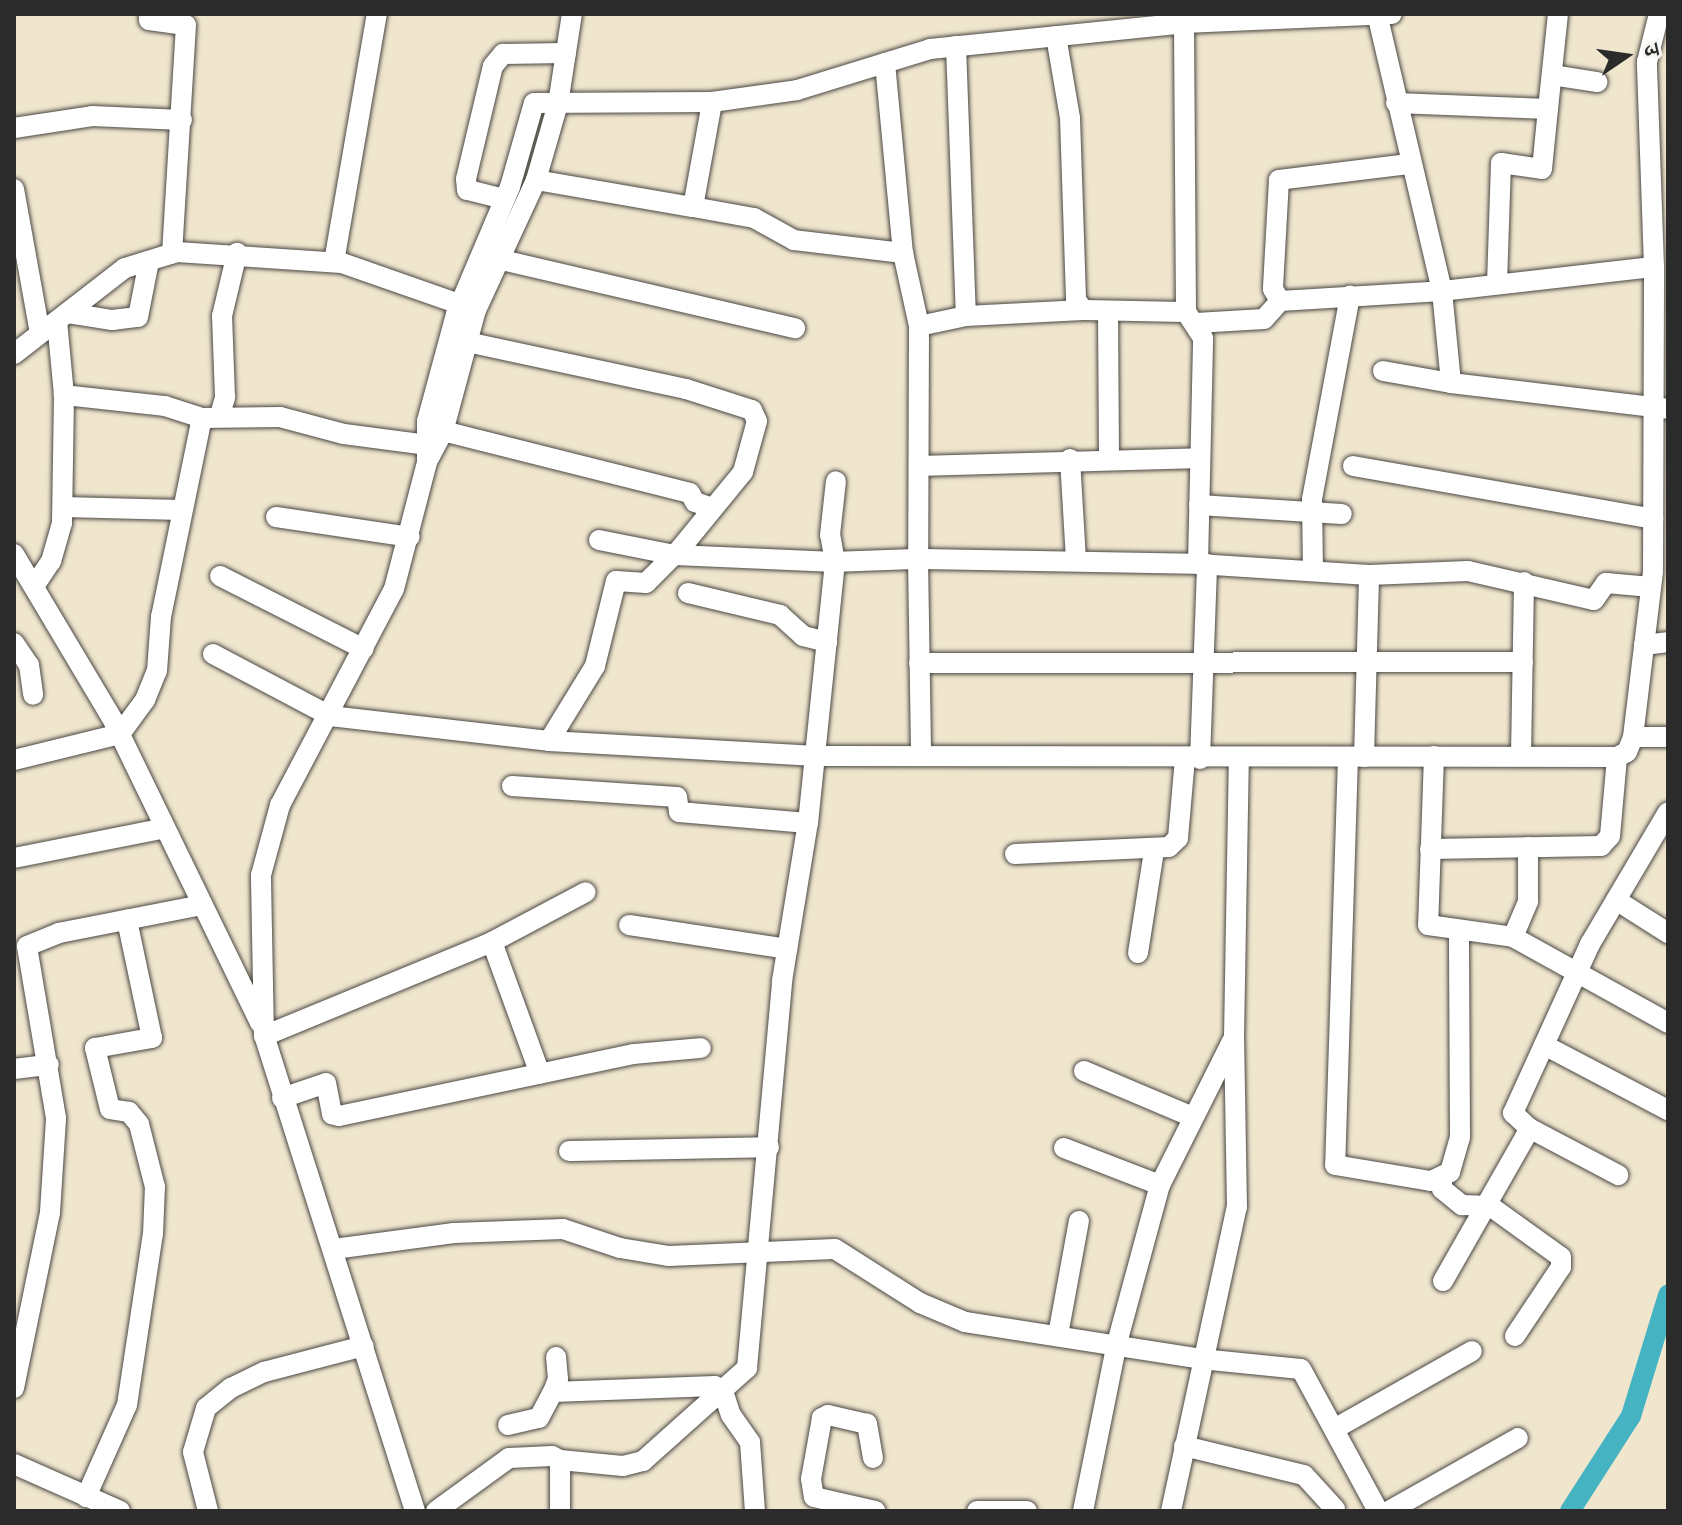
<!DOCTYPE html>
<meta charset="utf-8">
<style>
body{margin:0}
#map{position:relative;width:1682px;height:1525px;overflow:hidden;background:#f0e6ce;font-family:Vollkorn,"Noto Serif Devanagari",serif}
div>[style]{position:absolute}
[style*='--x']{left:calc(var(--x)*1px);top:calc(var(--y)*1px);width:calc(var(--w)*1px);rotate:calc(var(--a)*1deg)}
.canal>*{height:20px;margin:-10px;padding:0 10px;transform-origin:10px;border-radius:10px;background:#45b3c2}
.roads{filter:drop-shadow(0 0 2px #494743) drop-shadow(0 0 2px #494743)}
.minor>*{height:20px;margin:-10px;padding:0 10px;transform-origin:10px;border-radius:10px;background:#fff}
span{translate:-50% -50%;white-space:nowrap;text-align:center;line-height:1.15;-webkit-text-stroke:7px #f6f6f2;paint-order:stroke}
.frame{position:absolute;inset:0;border:16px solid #2b2b2b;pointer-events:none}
.north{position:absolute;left:1586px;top:16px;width:80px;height:80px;-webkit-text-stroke:6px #f6f6f2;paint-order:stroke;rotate:77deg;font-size:22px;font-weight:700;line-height:32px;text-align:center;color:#2b2b2b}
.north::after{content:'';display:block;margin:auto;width:28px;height:36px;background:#2b2b2b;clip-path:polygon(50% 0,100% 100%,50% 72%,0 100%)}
</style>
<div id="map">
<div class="canal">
<div style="--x:1570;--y:1511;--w:113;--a:-57.3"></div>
<div style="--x:1631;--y:1416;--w:127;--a:-73"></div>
</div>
<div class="roads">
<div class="minor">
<div style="--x:149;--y:14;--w:6;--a:90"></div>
<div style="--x:149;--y:20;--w:37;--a:8"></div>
<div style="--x:186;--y:25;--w:229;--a:93.5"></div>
<div style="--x:1378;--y:18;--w:280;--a:76.8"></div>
<div style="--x:1442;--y:291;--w:213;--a:-6.5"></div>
<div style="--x:1056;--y:36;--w:83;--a:80.3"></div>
<div style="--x:1070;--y:118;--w:182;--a:88.1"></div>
<div style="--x:1076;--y:300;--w:12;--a:55"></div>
<div style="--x:1083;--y:310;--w:103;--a:1.1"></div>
<div style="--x:956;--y:46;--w:270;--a:87.9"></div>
<div style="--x:966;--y:316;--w:48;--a:168"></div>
<div style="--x:919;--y:326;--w:233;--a:90.2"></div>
<div style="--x:918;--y:559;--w:280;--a:1"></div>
<div style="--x:1198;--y:564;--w:226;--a:-88.7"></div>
<div style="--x:1203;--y:338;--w:31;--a:-123"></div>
<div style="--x:1186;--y:312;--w:289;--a:-90.4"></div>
<div style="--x:885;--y:63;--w:191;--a:84.6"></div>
<div style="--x:903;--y:253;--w:75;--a:77.6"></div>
<div style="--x:1552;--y:75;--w:46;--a:8.8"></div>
<div style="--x:1396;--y:103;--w:152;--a:2.3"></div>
<div style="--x:1548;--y:109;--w:96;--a:-84"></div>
<div style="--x:14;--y:128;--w:79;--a:-8.7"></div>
<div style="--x:92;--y:116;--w:90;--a:2.5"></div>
<div style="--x:1409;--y:164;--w:131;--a:173"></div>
<div style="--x:1279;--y:180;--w:109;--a:93.2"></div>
<div style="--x:1273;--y:289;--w:14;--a:60"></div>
<div style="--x:1280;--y:301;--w:162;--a:-3.5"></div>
<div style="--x:1442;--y:291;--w:92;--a:84.4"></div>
<div style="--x:1451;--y:383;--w:219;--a:6.8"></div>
<div style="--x:536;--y:180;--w:159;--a:9.8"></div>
<div style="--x:693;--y:207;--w:107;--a:-79.7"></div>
<div style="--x:14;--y:189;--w:146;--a:79.8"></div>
<div style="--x:504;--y:199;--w:38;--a:-166"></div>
<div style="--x:467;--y:190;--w:11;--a:-95"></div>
<div style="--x:466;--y:179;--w:116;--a:-76.6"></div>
<div style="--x:493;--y:66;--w:16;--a:-50"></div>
<div style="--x:503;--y:54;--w:63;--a:-0.9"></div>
<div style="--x:693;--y:207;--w:62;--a:10.2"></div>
<div style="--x:754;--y:218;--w:46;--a:28.8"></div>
<div style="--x:794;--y:240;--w:110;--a:6.8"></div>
<div style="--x:502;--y:260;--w:301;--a:13.1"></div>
<div style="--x:334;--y:262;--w:252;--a:-80.2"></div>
<div style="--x:1497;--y:284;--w:121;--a:-88.1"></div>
<div style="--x:1501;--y:163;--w:41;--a:8.3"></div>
<div style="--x:1542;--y:169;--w:60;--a:-84.3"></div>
<div style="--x:1108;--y:311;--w:147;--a:89.6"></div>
<div style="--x:68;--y:313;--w:45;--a:9"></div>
<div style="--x:112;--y:320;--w:26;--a:-7"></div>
<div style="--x:138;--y:317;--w:57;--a:-78.9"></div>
<div style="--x:966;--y:316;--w:117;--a:-2.9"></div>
<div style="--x:57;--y:321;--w:74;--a:84.6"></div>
<div style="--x:1196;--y:323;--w:68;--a:-3.4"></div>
<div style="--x:1264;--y:319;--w:24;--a:-48"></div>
<div style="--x:467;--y:342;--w:224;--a:12.1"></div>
<div style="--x:686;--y:389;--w:69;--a:17.7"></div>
<div style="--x:752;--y:410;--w:12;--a:66"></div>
<div style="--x:757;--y:421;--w:53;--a:105.4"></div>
<div style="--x:743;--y:472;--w:99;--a:129.3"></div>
<div style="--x:680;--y:549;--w:48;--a:135"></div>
<div style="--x:646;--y:583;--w:30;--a:-176"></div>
<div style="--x:616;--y:581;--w:88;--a:103.9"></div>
<div style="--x:595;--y:666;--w:88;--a:121.5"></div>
<div style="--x:14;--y:354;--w:140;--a:-37.8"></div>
<div style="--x:125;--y:268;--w:54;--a:-17.1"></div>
<div style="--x:177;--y:252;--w:165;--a:3.8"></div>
<div style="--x:342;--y:263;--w:142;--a:19.3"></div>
<div style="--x:1383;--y:371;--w:69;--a:10"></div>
<div style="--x:220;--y:415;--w:19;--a:-74"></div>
<div style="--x:225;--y:397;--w:81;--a:-92.1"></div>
<div style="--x:222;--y:316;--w:65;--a:-76.6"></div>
<div style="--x:202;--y:418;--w:78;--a:-0.7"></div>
<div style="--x:280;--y:417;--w:66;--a:14.9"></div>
<div style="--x:344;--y:434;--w:92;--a:7.5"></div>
<div style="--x:431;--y:428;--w:267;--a:14.1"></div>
<div style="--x:690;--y:493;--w:10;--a:61"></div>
<div style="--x:695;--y:502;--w:18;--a:19"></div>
<div style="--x:429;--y:458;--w:30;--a:-62"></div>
<div style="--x:443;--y:432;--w:126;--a:-74.9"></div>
<div style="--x:476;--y:310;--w:143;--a:-65.2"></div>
<div style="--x:536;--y:180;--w:79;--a:-73.9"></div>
<div style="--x:558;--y:104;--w:91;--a:-81.2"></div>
<div style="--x:1070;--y:459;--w:101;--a:86.6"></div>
<div style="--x:919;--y:466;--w:281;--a:-1.6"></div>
<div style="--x:1353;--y:466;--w:305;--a:10"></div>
<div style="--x:1199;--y:505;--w:143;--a:3.6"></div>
<div style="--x:63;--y:507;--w:118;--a:1.5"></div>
<div style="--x:276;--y:517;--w:135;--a:8.5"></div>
<div style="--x:599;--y:540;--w:77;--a:11.2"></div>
<div style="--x:675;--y:555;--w:160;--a:2.5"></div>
<div style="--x:835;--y:562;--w:27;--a:-100"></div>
<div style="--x:830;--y:535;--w:54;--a:-83.7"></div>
<div style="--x:14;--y:554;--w:196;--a:59.2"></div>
<div style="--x:114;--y:722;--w:335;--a:64.1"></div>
<div style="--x:1198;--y:564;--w:171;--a:3.7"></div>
<div style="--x:1369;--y:575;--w:99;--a:-2.3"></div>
<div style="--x:1468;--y:571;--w:129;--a:13"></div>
<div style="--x:1594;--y:600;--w:21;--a:-55"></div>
<div style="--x:1606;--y:583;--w:45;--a:5.1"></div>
<div style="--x:1313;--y:571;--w:72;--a:-90.8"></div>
<div style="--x:1312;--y:499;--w:207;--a:-79.4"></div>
<div style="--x:220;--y:576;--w:161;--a:26.9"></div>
<div style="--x:688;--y:593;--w:95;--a:13.4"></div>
<div style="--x:780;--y:615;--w:31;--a:42"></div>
<div style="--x:803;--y:636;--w:25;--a:14"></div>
<div style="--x:14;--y:643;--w:27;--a:56"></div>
<div style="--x:29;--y:665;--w:30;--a:82"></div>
<div style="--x:1644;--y:645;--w:24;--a:-7"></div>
<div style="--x:213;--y:654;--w:132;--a:27.9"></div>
<div style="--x:330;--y:716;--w:220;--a:6.5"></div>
<div style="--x:549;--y:741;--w:268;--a:3.2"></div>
<div style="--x:817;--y:756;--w:800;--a:0.07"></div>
<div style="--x:1617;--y:757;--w:11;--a:-27"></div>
<div style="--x:1627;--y:752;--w:16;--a:-68"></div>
<div style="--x:1633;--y:737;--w:167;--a:-83.1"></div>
<div style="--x:1653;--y:571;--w:304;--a:-89.8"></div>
<div style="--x:1654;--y:267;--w:205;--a:-92"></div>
<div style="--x:1647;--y:62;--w:49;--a:-76"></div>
<div style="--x:919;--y:663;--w:604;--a:-0.09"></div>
<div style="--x:1633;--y:737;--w:35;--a:0"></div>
<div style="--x:1521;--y:755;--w:173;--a:-89"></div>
<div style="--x:1434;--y:756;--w:169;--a:92"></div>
<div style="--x:1428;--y:925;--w:86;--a:8"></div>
<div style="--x:1513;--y:937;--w:177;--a:29"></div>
<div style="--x:1348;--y:757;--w:408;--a:91.8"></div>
<div style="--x:1335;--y:1165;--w:97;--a:9.5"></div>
<div style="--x:1431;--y:1181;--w:21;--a:-25"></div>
<div style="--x:1450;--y:1172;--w:37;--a:-74"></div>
<div style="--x:1460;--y:1136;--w:204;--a:-90.3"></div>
<div style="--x:1364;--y:757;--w:182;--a:-88.4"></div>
<div style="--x:1200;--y:759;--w:195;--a:-87.9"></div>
<div style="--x:14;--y:760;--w:109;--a:-13.8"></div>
<div style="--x:120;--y:734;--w:42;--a:-53.7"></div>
<div style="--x:145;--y:700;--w:31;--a:-68"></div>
<div style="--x:157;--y:671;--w:54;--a:-85.8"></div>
<div style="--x:161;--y:617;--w:203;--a:-78.4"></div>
<div style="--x:202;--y:418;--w:39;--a:-162"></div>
<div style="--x:165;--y:406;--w:102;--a:-173.8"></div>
<div style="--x:64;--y:395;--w:128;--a:90.9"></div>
<div style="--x:62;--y:523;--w:40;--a:106"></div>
<div style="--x:51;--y:561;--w:29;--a:124"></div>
<div style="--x:512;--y:786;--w:165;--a:3.8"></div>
<div style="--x:677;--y:797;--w:15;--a:82"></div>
<div style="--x:679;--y:812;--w:129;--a:4.9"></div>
<div style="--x:1430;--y:849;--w:171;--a:-1"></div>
<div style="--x:1601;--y:846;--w:13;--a:-48"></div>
<div style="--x:1610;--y:836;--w:79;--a:-84.9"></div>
<div style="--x:1015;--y:854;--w:154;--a:-2.6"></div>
<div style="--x:1169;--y:847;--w:13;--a:-45"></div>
<div style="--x:1178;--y:838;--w:80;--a:-85"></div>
<div style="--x:14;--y:858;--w:154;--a:-11.2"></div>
<div style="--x:1616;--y:900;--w:62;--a:32.4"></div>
<div style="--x:629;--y:925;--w:160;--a:8.6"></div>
<div style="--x:1513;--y:937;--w:39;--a:-67"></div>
<div style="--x:1528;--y:901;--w:54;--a:-90"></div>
<div style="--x:492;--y:942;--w:140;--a:70"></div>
<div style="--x:1138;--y:953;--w:103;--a:-81.1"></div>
<div style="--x:264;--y:1036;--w:247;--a:-22.4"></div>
<div style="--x:492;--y:942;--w:106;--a:-28"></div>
<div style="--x:1544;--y:1045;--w:140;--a:27.7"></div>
<div style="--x:14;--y:1069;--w:35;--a:-7"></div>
<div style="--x:1084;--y:1071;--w:118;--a:22.9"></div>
<div style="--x:282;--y:1098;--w:46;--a:-18.8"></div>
<div style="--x:326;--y:1083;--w:32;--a:79"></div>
<div style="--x:332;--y:1114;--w:7;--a:16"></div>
<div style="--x:339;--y:1116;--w:301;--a:-11.9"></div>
<div style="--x:634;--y:1054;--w:67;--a:-5.1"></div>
<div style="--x:1529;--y:1128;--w:101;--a:27.8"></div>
<div style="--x:1064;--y:1148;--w:103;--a:21.1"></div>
<div style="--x:569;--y:1151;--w:200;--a:-1.1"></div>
<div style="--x:1442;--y:1179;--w:10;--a:90"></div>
<div style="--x:1442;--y:1189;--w:26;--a:39"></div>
<div style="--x:1462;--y:1205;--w:28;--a:2"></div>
<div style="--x:1490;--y:1206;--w:87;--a:35.7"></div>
<div style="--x:1561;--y:1257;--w:10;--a:90"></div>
<div style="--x:1561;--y:1267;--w:83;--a:123.7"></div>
<div style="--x:334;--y:1249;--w:121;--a:-7.6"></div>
<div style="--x:454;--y:1233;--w:109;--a:-2.1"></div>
<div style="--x:563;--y:1229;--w:60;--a:18.4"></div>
<div style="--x:620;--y:1248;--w:50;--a:9.3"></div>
<div style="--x:669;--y:1256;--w:166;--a:-2.4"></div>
<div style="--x:835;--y:1249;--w:101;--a:32.4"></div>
<div style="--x:920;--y:1303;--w:49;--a:22.9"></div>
<div style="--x:965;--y:1322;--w:239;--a:8.9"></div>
<div style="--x:1201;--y:1359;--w:100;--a:5.7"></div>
<div style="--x:1301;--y:1369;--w:162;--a:61.5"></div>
<div style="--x:1443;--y:1281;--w:166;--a:-60.3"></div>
<div style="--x:1525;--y:1137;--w:10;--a:-66"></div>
<div style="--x:1529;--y:1128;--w:22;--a:-137"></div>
<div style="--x:1513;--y:1113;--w:186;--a:-65.5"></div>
<div style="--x:1590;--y:944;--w:153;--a:-59.4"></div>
<div style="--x:1058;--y:1335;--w:116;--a:-79.6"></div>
<div style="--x:14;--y:1388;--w:180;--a:-78.4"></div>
<div style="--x:50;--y:1212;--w:94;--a:-86.3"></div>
<div style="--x:56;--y:1118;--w:174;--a:-99.6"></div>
<div style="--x:27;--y:946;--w:35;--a:-22"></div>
<div style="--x:59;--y:933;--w:146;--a:-11.1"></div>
<div style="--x:553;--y:1392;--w:14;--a:-69"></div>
<div style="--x:558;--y:1379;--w:22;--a:-95"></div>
<div style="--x:508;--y:1425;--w:32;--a:-13"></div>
<div style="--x:539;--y:1418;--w:30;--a:-62"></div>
<div style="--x:553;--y:1392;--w:162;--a:-2.1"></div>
<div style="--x:715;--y:1386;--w:9;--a:32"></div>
<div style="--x:723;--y:1391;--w:25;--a:72"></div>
<div style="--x:731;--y:1415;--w:33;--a:55"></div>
<div style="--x:750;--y:1442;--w:69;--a:85.9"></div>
<div style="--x:1336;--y:1428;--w:156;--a:-29.5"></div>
<div style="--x:1184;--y:1446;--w:123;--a:13.6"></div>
<div style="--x:1304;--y:1475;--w:46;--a:47.6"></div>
<div style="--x:873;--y:1458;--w:35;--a:-100"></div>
<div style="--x:867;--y:1424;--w:40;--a:-167"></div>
<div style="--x:828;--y:1415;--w:7;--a:153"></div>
<div style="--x:822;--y:1418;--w:62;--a:100.2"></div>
<div style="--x:811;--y:1479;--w:18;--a:81"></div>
<div style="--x:814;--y:1497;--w:63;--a:12.9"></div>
<div style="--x:560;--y:1460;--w:63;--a:5.4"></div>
<div style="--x:623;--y:1466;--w:21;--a:-14"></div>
<div style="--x:643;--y:1461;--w:140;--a:-41.8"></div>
<div style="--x:747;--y:1368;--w:389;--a:-84.8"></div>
<div style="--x:782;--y:981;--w:160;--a:-80.7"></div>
<div style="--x:808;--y:823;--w:262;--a:-84.1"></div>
<div style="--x:835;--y:562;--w:83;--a:-2.1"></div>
<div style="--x:918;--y:559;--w:197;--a:89.1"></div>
<div style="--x:14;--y:1464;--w:116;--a:23.9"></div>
<div style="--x:86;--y:1497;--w:101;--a:-66"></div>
<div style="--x:127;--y:1405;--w:173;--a:-81.4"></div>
<div style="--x:153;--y:1234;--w:47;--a:-87.6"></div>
<div style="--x:155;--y:1187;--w:65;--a:-104.3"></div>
<div style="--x:139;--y:1124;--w:16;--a:-130"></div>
<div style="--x:129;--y:1112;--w:19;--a:-171"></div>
<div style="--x:110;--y:1109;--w:63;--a:-103.8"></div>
<div style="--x:95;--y:1048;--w:58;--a:-10"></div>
<div style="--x:152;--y:1038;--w:121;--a:-102"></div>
<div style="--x:208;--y:1511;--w:61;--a:-104.3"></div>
<div style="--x:193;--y:1452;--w:46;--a:-73.5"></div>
<div style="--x:206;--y:1408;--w:32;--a:-39"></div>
<div style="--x:231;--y:1388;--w:37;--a:-26"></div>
<div style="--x:264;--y:1372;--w:103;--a:-14.6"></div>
<div style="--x:415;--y:1511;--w:498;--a:-107.6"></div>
<div style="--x:264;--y:1036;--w:161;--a:-91.1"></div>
<div style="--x:261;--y:875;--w:73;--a:-74.8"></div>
<div style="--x:280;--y:805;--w:244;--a:-62.2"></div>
<div style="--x:394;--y:589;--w:131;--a:-75.4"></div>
<div style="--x:427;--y:462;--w:41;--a:-90"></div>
<div style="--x:427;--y:421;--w:111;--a:-74.8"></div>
<div style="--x:456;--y:314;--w:138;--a:-67"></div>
<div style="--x:510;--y:187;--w:87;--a:-74.1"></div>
<div style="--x:534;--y:103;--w:178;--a:-0.3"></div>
<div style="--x:712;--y:102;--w:86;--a:-8"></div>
<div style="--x:797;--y:90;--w:139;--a:-17.1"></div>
<div style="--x:930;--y:49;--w:255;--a:-5.8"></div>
<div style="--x:1184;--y:23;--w:208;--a:-2.5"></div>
<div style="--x:436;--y:1511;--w:90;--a:-36"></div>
<div style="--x:509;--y:1458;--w:43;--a:-2.7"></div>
<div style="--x:552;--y:1456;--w:9;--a:27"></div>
<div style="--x:560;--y:1460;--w:51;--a:90"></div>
<div style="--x:977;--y:1511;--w:50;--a:0"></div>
<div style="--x:1083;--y:1511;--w:171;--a:-78.6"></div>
<div style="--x:1117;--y:1343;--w:164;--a:-74.8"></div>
<div style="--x:1160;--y:1185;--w:161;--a:-63.4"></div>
<div style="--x:1171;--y:1511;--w:311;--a:-77.8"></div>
<div style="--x:1237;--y:1207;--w:170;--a:-91"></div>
<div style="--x:1234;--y:1037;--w:277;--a:-89"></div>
<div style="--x:1389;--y:1511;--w:148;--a:-29.5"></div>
</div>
</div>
<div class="frame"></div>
<div class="north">उ</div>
</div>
